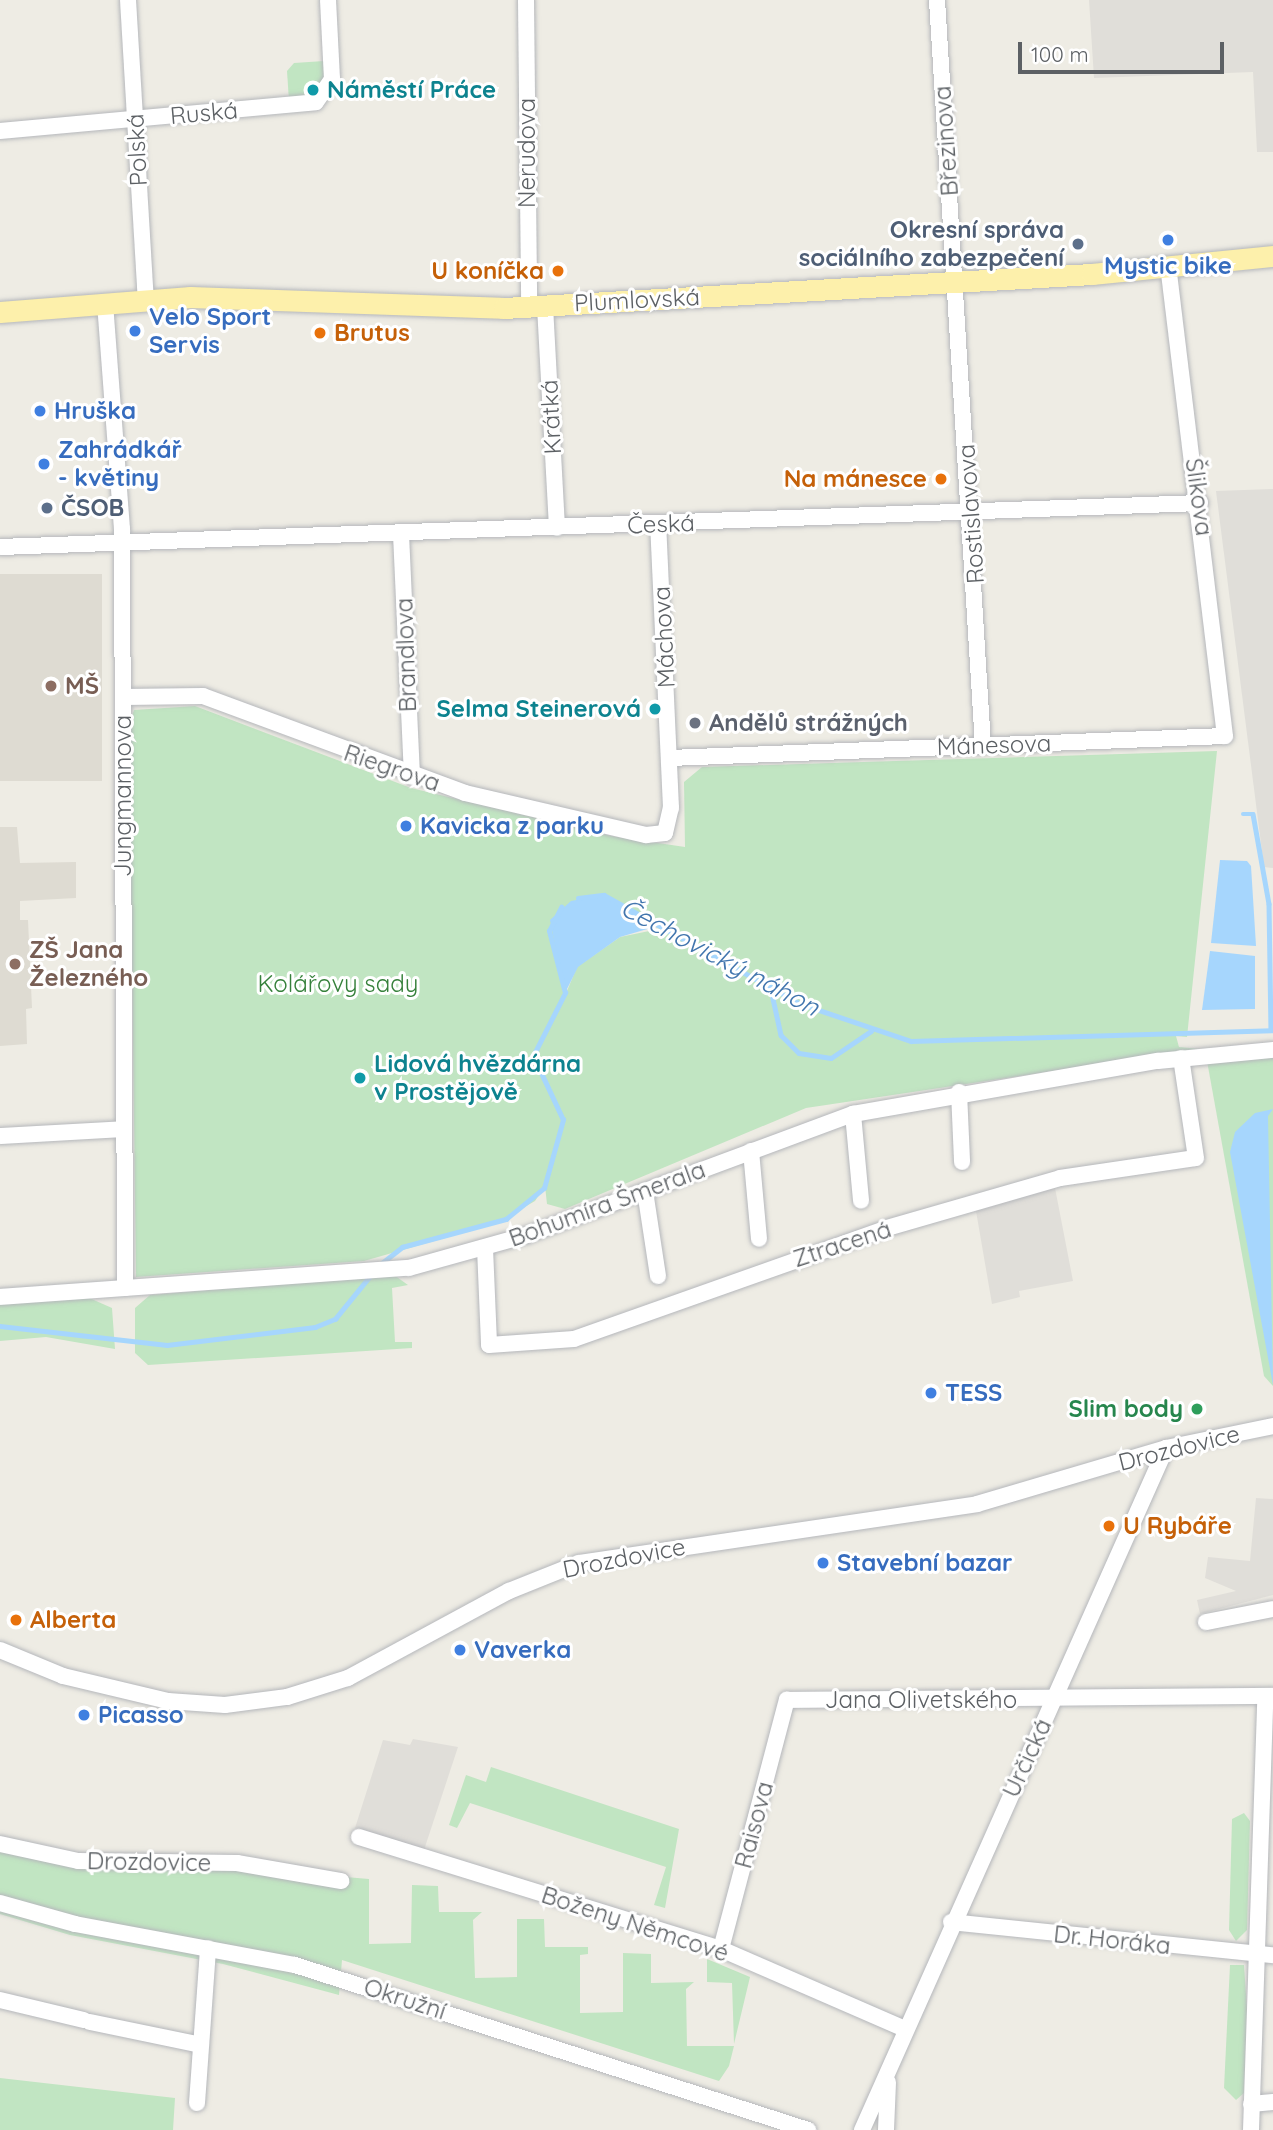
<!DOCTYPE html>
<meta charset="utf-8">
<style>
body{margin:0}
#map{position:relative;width:1273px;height:2130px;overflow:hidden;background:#eeece4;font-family:Quicksand,sans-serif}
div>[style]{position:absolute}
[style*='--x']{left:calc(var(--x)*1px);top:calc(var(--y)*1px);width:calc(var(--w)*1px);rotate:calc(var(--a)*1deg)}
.industrial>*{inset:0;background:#e0ded9}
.education>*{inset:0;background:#dedbd2;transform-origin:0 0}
.green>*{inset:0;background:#c1e5c2}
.water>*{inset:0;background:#a6d6fd}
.stream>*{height:4.5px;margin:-2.25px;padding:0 2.25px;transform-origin:2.25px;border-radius:2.25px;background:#a6d6fd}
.roads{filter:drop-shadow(0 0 2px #b5b7bb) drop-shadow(0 0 2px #b5b7bb)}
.minor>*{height:16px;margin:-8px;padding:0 8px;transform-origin:8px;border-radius:8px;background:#fff}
.major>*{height:21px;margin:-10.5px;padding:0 10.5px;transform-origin:10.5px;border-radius:10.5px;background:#fdf0ab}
.dots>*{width:19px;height:19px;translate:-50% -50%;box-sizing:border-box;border:4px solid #fff;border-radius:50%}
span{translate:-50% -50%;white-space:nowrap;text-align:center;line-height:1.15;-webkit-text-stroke:6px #fff;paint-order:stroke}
.culture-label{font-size:24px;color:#0d838f;font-weight:700}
.left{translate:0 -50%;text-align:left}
.right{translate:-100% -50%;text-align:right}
.street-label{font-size:24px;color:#5c6064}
.service-label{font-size:24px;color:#4e5e75;font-weight:700}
.shop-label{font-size:24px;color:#366cbe;font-weight:700}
.food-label{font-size:24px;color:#c56008;font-weight:700}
.education-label{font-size:24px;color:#785e54;font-weight:700}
.worship-label{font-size:24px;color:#5b616d;font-weight:700}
.park-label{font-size:24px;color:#36813b}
.leisure-label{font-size:24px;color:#27864d;font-weight:700}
.water-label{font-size:26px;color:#4276ae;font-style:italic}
.scale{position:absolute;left:1018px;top:42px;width:206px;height:32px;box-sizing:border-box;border:4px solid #5c6064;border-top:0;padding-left:9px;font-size:21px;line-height:24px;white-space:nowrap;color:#5c6064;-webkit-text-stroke:5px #fff;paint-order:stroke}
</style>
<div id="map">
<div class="industrial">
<div style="clip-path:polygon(1089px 0,1273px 0,1273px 152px,1257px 152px,1253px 72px,1094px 78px)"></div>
<div style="clip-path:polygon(1273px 489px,1273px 868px,1264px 867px,1216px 491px)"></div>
<div style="clip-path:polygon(1055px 1188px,1073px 1281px,1019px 1291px,1020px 1297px,992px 1304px,976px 1211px)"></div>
<div style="clip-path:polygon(1256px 1498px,1273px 1499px,1273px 1595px,1200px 1614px,1197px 1600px,1236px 1591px,1205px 1578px,1208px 1557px,1250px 1561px)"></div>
<div style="clip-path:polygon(413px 1739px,458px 1747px,424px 1850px,355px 1828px,383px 1740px,410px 1745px)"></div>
</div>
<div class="education">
<div style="left:102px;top:574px;width:207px;height:102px;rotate:90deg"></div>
<div style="clip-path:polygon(0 827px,17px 827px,20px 863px,76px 862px,76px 898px,20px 901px,20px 920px,28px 920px,32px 1008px,26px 1009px,27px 1044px,0 1046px)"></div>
</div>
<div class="green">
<div style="clip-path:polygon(324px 61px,324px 82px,313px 96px,289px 101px,287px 71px,294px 63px)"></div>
<div style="clip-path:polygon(evenodd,195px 706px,411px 788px,611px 836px,685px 847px,684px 782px,702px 767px,1217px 751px,1187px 1037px,1176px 1036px,1179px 1047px,1200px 1049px,806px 1108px,565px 1209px,547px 1204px,545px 1186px,535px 1201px,497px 1223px,364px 1261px,136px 1277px,129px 725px,134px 710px,195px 706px,604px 895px,659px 929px,620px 937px,577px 967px,564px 998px,561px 979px,578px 898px,604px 895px)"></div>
<div style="clip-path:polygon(1273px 1057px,1273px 1386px,1264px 1376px,1207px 1061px)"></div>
<div style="clip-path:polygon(394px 1275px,408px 1285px,392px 1288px,395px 1342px,412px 1342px,412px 1348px,148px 1365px,135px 1353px,135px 1308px,150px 1295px)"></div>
<div style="clip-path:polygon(87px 1297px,112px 1308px,115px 1349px,46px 1337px,0 1341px,0 1303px)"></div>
<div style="clip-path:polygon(491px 1767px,679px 1829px,665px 1908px,654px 1905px,666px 1867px,470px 1803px,457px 1828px,449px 1825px,466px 1775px,486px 1782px)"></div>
<div style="clip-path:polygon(1244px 1813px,1250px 1821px,1247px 1930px,1236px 1941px,1229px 1930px,1232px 1819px)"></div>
<div style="clip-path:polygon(0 1848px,369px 1879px,369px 1944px,411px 1943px,412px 1885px,438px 1886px,439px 1912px,482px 1912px,473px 1920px,475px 1978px,517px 1977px,517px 1919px,544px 1919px,545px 1947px,588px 1947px,588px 1954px,580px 1955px,580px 2013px,623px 2012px,623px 1953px,651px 1954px,651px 1983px,694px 1982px,686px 1989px,687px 2046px,734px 2046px,729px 2066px,719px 2081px,342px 1960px,339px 1995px,223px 1964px,70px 1935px,0 1914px)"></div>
<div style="clip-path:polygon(707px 1959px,750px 1977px,734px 2044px,732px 1983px,707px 1982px)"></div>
<div style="clip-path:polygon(1230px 1965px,1244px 1965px,1247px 2009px,1244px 2093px,1236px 2100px,1224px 2088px)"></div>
<div style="clip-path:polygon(0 2078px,175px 2098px,173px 2130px,0 2130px)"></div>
</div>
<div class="water">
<div style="clip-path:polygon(1220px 860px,1247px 861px,1251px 866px,1256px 946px,1211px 943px)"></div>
<div style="clip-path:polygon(604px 895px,661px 925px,620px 937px,578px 967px,565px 993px,550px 920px,571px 901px)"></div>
<div style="clip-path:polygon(1210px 951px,1255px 956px,1255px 1009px,1202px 1010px)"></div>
<div style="clip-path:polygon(1273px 1109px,1268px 1116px,1273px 1385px,1230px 1152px,1235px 1132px,1255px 1113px)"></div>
</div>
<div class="stream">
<div style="--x:1243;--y:814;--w:10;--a:0"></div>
<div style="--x:1253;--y:814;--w:91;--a:79.9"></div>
<div style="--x:1269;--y:904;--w:126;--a:89.1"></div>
<div style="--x:578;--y:898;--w:26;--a:-7"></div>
<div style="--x:604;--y:895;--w:225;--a:29"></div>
<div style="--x:801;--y:1004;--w:116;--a:18.6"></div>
<div style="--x:911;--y:1041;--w:362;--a:-1.7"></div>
<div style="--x:770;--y:985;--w:51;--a:77.6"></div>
<div style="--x:781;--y:1035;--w:25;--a:45"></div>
<div style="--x:799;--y:1053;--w:32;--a:9"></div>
<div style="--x:831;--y:1058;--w:48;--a:-34"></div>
<div style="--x:378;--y:1266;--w:31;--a:-38"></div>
<div style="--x:402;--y:1247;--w:108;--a:-15.1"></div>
<div style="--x:506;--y:1219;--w:49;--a:-39.2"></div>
<div style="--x:544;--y:1188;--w:71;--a:-74.4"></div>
<div style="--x:563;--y:1120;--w:71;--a:-115.1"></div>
<div style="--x:533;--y:1056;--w:71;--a:-63.1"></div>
<div style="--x:565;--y:993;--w:64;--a:-104.5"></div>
<div style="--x:549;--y:931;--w:27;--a:-63"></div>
<div style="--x:0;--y:1326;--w:168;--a:6.5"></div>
<div style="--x:167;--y:1345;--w:149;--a:-6.9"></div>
<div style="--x:315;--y:1327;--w:22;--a:-22"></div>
<div style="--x:335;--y:1319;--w:55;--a:-50.9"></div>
</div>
<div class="roads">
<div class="minor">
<div style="--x:128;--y:0;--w:301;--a:86.6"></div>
<div style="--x:526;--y:0;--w:307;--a:89.4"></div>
<div style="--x:937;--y:0;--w:747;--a:86.47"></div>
<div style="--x:0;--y:131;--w:317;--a:-5.2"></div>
<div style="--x:316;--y:102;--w:28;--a:-55"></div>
<div style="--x:332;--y:79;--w:79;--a:-92.9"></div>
<div style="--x:105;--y:303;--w:227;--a:85.7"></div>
<div style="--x:122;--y:529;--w:759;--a:89.77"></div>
<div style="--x:545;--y:306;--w:222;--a:86.9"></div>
<div style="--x:401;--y:534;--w:243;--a:87.4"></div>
<div style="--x:0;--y:547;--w:1201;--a:-2.1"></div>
<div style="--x:123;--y:697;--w:80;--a:-0.7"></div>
<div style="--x:203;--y:696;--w:279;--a:20.3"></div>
<div style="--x:465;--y:793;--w:186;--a:13.1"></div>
<div style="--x:646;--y:835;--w:19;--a:-6"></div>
<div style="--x:665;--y:833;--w:26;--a:-77"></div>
<div style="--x:671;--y:808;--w:284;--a:-92.6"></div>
<div style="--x:670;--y:758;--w:555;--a:-2.27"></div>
<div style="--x:1225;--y:736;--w:472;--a:-96.9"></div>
<div style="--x:959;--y:1092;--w:70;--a:87.5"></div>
<div style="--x:853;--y:1114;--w:87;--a:84.7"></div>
<div style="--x:0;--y:1136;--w:124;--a:-3.2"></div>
<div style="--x:751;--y:1151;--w:88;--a:84.8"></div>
<div style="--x:645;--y:1191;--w:86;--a:81.3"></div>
<div style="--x:485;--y:1248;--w:97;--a:87.6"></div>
<div style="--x:489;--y:1345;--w:85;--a:-4"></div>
<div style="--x:574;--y:1339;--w:332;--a:-19.5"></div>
<div style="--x:887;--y:1228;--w:180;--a:-16.1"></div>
<div style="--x:1060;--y:1178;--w:137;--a:-8.4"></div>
<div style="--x:1196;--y:1158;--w:101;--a:-98.5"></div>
<div style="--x:0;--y:1297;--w:410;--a:-4.1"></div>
<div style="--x:409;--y:1268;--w:123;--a:-15.6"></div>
<div style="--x:527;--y:1235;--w:348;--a:-20.4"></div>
<div style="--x:853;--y:1114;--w:310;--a:-9.9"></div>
<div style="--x:1158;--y:1061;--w:116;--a:-5.5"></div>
<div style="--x:1206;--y:1622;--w:68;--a:-11"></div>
<div style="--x:0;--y:1650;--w:68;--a:22.4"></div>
<div style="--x:63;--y:1676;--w:108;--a:13.4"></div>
<div style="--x:168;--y:1701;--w:57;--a:4"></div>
<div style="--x:225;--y:1705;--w:63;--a:-7.4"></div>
<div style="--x:287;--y:1697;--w:64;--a:-17.3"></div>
<div style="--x:348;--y:1678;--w:183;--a:-28.4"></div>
<div style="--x:509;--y:1591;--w:75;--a:-21.8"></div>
<div style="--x:579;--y:1563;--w:402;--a:-8.4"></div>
<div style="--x:977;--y:1504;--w:197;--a:-16.5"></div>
<div style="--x:1166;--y:1448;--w:109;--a:-11.6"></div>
<div style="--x:359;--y:1837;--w:379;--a:17.2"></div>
<div style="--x:721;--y:1949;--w:201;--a:23.5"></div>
<div style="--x:0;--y:1844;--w:80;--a:12.3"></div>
<div style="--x:78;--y:1861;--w:159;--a:0.7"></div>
<div style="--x:237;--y:1863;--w:106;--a:9.8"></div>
<div style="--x:0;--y:1903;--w:78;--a:15.6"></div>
<div style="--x:75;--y:1924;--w:224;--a:10.6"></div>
<div style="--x:295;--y:1965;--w:539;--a:17.83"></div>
<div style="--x:951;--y:1922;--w:324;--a:5.9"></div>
<div style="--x:721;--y:1949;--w:258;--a:-75.2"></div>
<div style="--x:787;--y:1700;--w:486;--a:-0.5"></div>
<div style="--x:0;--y:2000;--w:86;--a:13.4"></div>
<div style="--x:90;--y:2022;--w:113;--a:11.7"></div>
<div style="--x:197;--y:2103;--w:155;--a:-85.9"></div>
<div style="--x:1251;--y:2104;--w:22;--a:-5"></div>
<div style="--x:862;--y:2130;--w:747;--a:-65.98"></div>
<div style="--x:886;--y:2130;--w:48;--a:-87.6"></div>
<div style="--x:1251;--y:2130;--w:433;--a:-88.1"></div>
</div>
<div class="major">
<div style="--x:0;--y:312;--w:191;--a:-4.5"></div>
<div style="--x:190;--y:297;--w:314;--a:2"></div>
<div style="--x:504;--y:308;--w:589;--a:-3.31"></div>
<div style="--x:1092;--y:274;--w:182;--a:-5.7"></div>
</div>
</div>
<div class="dots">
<div style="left:313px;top:90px;background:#0f9aa8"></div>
<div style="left:1168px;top:240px;background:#3f7fe0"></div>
<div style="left:1078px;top:244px;background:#5c6f8a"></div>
<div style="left:558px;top:271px;background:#e8710a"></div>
<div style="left:135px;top:331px;background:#3f7fe0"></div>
<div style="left:320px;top:333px;background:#e8710a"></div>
<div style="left:40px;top:411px;background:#3f7fe0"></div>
<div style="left:44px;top:464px;background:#3f7fe0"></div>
<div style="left:941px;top:479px;background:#e8710a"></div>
<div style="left:47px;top:508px;background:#5c6f8a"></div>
<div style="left:51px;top:686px;background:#8d6e63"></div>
<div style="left:655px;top:709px;background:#0f9aa8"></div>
<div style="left:695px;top:723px;background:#6b7280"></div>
<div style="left:406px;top:826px;background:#3f7fe0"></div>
<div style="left:15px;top:964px;background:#8d6e63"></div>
<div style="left:360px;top:1078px;background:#0f9aa8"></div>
<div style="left:931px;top:1393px;background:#3f7fe0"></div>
<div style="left:1197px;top:1409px;background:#2e9e5b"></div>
<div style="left:1109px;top:1526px;background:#e8710a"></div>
<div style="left:823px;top:1563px;background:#3f7fe0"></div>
<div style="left:16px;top:1620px;background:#e8710a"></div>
<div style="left:460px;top:1650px;background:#3f7fe0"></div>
<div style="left:84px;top:1715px;background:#3f7fe0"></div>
</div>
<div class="culture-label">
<span class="left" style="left:327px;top:90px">Náměstí Práce</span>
<span class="right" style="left:641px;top:709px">Selma Steinerová</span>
<span class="left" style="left:374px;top:1078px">Lidová hvězdárna<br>v Prostějově</span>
</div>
<div class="street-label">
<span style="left:204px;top:113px;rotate:-5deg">Ruská</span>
<span style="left:946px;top:141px;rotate:-94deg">Březinova</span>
<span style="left:137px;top:150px;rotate:-93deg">Polská</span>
<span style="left:527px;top:153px;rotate:-90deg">Nerudova</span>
<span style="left:637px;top:300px;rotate:-3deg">Plumlovská</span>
<span style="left:551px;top:417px;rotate:-93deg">Krátká</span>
<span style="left:1199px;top:497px;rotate:82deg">Šlikova</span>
<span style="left:971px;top:514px;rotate:-94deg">Rostislavova</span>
<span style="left:661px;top:524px;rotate:-2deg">Česká</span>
<span style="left:664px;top:637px;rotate:-93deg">Máchova</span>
<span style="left:406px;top:655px;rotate:-92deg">Brandlova</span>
<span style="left:994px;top:745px;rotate:-2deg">Mánesova</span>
<span style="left:392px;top:768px;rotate:19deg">Riegrova</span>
<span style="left:123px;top:796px;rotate:-90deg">Jungmannova</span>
<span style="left:607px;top:1204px;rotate:-20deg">Bohumíra Šmerala</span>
<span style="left:842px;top:1244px;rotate:-18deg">Ztracená</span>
<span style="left:1179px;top:1448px;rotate:-14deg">Drozdovice</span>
<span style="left:624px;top:1558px;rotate:-11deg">Drozdovice</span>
<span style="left:921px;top:1700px">Jana Olivetského</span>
<span style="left:1027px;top:1758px;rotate:-65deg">Určická</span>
<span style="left:754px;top:1825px;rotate:-75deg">Raisova</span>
<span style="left:149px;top:1862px;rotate:1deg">Drozdovice</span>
<span style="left:635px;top:1924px;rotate:18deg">Boženy Němcové</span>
<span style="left:1112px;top:1940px;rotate:6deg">Dr. Horáka</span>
<span style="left:405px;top:1999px;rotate:18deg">Okružní</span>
</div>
<div class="service-label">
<span class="right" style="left:1064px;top:244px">Okresní správa<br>sociálního zabezpečení</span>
<span class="left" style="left:61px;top:508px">ČSOB</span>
</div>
<div class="shop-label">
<span style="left:1168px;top:266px">Mystic bike</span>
<span class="left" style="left:149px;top:331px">Velo Sport<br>Servis</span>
<span class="left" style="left:54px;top:411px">Hruška</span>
<span class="left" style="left:58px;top:464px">Zahrádkář<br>- květiny</span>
<span class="left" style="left:420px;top:826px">Kavicka z parku</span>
<span class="left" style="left:945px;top:1393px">TESS</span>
<span class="left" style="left:837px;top:1563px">Stavební bazar</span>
<span class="left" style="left:474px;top:1650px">Vaverka</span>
<span class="left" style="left:98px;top:1715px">Picasso</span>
</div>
<div class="food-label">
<span class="right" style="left:544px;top:271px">U koníčka</span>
<span class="left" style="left:334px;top:333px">Brutus</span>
<span class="right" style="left:927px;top:479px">Na mánesce</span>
<span class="left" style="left:1123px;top:1526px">U Rybáře</span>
<span class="left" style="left:30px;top:1620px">Alberta</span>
</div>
<div class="education-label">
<span class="left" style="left:65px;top:686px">MŠ</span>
<span class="left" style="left:29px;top:964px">ZŠ Jana<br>Železného</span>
</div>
<div class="worship-label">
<span class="left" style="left:709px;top:723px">Andělů strážných</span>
</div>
<div class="park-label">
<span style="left:338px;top:984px">Kolářovy sady</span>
</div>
<div class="leisure-label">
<span class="right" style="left:1183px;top:1409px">Slim body</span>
</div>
<div class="water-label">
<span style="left:720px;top:957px;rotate:28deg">Čechovický náhon</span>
</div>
<div class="scale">100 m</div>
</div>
